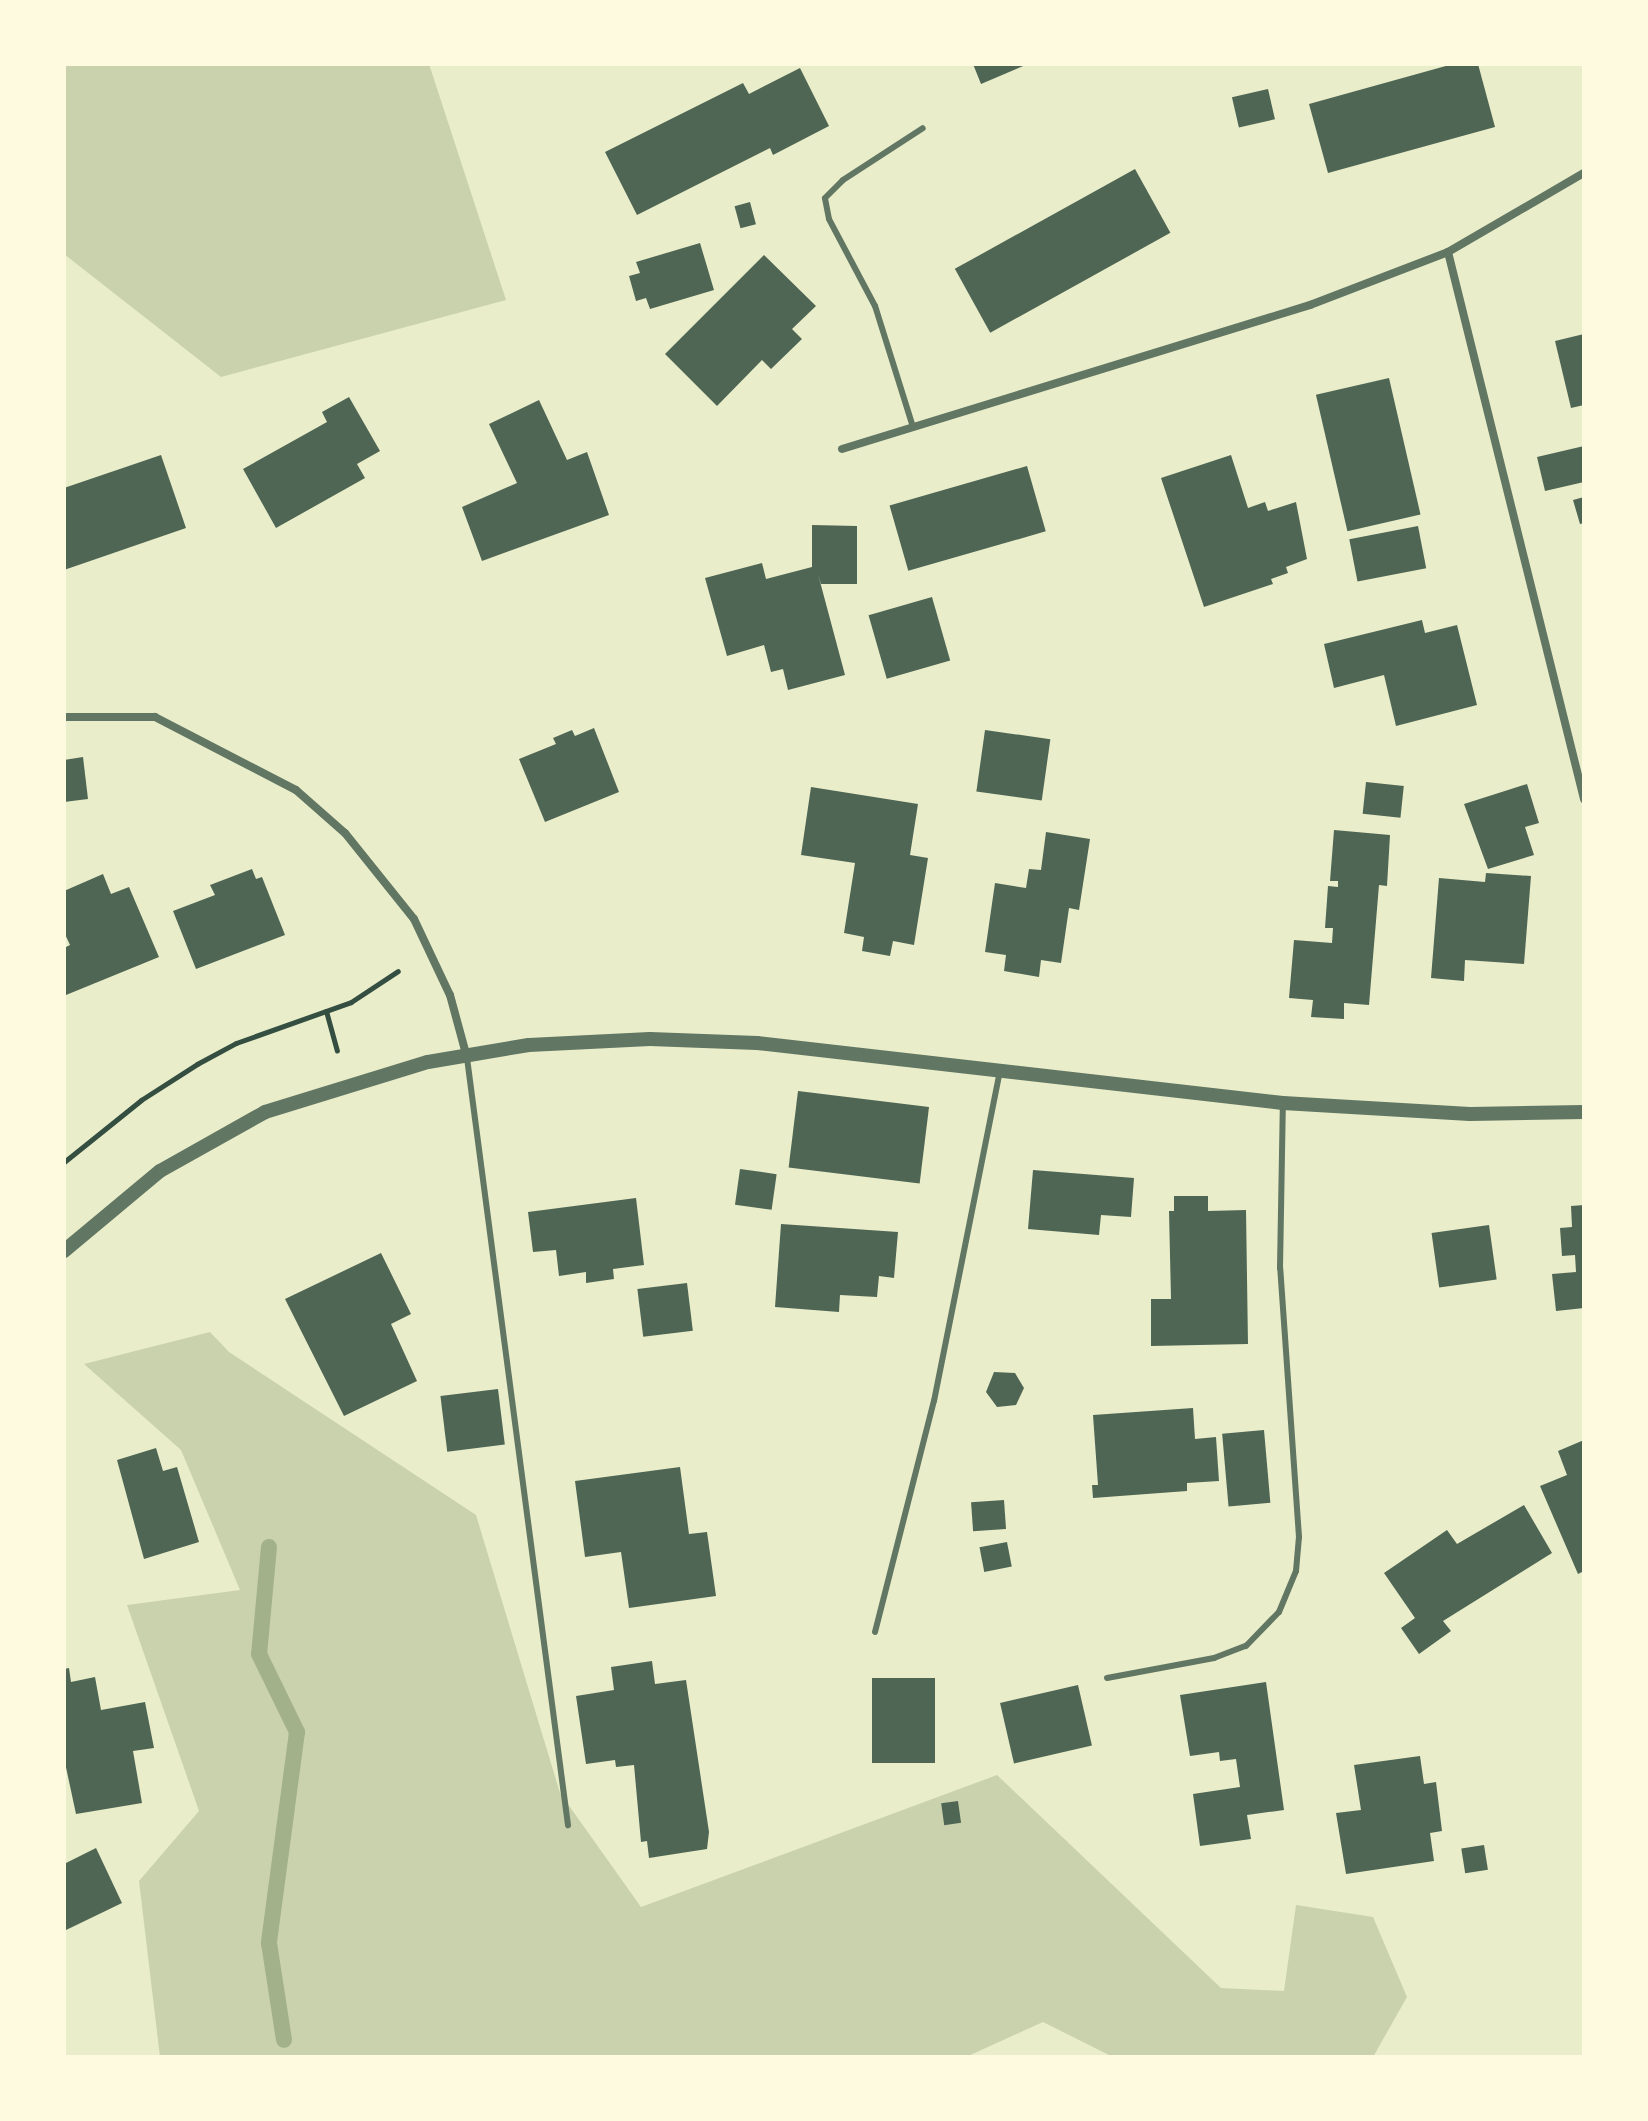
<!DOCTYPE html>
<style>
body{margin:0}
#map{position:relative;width:1648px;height:2121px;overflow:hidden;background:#e9edc9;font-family:Lato,sans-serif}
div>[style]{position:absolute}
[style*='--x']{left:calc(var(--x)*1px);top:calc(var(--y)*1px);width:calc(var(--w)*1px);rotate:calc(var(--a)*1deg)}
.green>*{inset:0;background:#cad2ad}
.stream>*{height:16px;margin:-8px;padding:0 8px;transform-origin:8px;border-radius:8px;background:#a3b18a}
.building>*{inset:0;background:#4f6655;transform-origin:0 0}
.path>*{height:5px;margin:-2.5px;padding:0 2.5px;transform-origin:2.5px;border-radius:2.5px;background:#344e41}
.service>*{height:6px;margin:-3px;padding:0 3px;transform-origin:3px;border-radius:3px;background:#617663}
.minor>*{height:8px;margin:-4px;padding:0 4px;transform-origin:4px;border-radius:4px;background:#617663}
.tertiary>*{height:14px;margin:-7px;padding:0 7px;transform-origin:7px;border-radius:7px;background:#617663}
span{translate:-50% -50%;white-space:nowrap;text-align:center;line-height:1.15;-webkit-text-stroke:6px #fefae0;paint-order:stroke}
.frame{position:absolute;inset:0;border:66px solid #fefae0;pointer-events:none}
</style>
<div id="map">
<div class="green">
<div style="clip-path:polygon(64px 64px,429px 64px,506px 300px,221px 377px,64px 254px)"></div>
<div style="clip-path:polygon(210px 1332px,229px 1352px,476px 1515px,560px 1793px,641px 1907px,997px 1775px,1221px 1988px,1284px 1991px,1296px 1905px,1373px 1917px,1407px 1997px,1373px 2057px,1113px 2057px,1043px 2022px,966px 2057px,160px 2057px,139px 1881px,199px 1811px,127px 1605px,240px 1590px,181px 1450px,84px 1364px)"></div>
</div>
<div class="stream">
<div style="--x:269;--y:1547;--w:107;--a:95.3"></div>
<div style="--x:259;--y:1654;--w:87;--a:64"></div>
<div style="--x:297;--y:1732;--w:213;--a:97.6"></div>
<div style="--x:269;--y:1943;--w:98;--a:81.2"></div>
</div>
<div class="building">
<div style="clip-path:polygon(973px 64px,1028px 64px,981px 84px)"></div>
<div style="clip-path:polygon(1453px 64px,1478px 64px,1495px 127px,1328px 173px,1309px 104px)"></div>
<div style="clip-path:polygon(800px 68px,829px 126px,773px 155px,770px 148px,637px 215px,605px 152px,743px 83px,749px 94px)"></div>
<div style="left:1268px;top:89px;width:31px;height:37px;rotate:77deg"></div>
<div style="left:1135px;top:169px;width:73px;height:206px;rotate:61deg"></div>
<div style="left:750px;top:202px;width:23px;height:16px;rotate:75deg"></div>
<div style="clip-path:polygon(700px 243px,714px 290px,650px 309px,646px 298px,636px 301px,629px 276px,640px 273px,636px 262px)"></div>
<div style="clip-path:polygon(764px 255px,816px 306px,792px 329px,802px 339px,771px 369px,762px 360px,717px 406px,665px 354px)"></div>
<div style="clip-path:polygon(1584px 334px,1584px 405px,1571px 408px,1555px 341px)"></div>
<div style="left:1389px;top:378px;width:140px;height:75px;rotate:77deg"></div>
<div style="clip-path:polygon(349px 397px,380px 451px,357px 464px,365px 478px,276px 528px,243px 469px,327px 422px,322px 412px)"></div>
<div style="clip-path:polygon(539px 400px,567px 460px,587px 452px,609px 515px,482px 561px,462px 507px,517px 483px,489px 424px)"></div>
<div style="clip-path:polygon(1584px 446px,1584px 482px,1545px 491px,1537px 457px)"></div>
<div style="clip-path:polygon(161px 455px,186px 528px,64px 570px,64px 488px)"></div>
<div style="clip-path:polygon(1231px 455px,1248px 508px,1265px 502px,1268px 511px,1296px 502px,1307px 559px,1286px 567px,1288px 573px,1271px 579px,1273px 584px,1204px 607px,1161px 478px)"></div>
<div style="left:1027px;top:466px;width:68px;height:143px;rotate:74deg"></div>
<div style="clip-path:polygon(1584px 497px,1584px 523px,1580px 524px,1573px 500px)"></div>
<div style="clip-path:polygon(812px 525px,857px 526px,857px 584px,821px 584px,818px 574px,845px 675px,788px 690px,783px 669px,771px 672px,764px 645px,727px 656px,705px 578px,762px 563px,766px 579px,812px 567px)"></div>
<div style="left:1418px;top:526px;width:43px;height:70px;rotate:79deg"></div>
<div style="left:932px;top:597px;width:66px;height:66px;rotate:74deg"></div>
<div style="clip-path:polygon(1422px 620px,1425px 633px,1457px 625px,1477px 705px,1396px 726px,1384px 675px,1334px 688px,1324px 644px)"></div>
<div style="clip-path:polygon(594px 728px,619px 792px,545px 822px,519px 759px,556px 744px,553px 738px,572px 730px,575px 736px)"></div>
<div style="left:985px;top:730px;width:66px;height:62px;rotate:8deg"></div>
<div style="clip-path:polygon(83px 757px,88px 799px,64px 802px,64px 760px)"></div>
<div style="left:1366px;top:782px;width:38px;height:32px;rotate:6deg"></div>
<div style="clip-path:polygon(1527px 784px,1539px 823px,1525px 827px,1534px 855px,1488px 869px,1464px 804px)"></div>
<div style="clip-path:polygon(811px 787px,918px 804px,910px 855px,928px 858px,914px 945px,893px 941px,890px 956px,862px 951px,864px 937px,844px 933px,855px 863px,801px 855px)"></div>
<div style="clip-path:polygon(1334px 830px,1390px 835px,1387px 886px,1379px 885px,1369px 1005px,1344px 1003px,1344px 1019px,1311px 1017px,1313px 1000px,1289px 998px,1294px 940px,1332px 943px,1333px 928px,1325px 928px,1328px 886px,1338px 887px,1338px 881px,1330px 881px)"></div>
<div style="clip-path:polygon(1046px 832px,1090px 839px,1079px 910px,1069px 908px,1061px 963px,1041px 960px,1039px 977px,1004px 971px,1006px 955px,985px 952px,995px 883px,1026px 888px,1029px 869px,1041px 870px)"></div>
<div style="clip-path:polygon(252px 869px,256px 879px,262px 877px,285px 935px,196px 969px,173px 911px,215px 895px,210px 885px)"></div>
<div style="clip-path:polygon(1486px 873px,1531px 876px,1524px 964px,1465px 960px,1464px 981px,1431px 978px,1439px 878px,1485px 882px)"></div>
<div style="clip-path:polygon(103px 874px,111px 894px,129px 887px,159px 957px,66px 995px,64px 948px,70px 945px,64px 932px,64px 891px)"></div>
<div style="left:798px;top:1091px;width:132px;height:77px;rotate:7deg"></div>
<div style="left:740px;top:1169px;width:37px;height:36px;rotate:8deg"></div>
<div style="clip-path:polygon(1033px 1170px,1134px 1178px,1131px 1217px,1101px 1215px,1099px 1235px,1028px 1229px)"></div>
<div style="clip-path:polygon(1174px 1196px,1208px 1196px,1208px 1211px,1246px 1210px,1248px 1344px,1151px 1346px,1151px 1299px,1171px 1299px,1169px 1211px,1174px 1211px)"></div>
<div style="clip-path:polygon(636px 1198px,644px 1265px,613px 1269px,614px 1279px,586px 1283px,586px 1272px,559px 1276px,556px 1250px,533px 1252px,528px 1212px)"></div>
<div style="clip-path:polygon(1584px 1205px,1584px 1308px,1556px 1311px,1552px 1274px,1576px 1272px,1575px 1255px,1562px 1256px,1560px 1228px,1572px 1227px,1571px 1206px)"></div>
<div style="clip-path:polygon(781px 1224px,898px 1232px,894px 1278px,879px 1276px,877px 1297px,840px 1295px,839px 1312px,775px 1307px)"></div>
<div style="left:1489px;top:1225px;width:55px;height:58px;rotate:82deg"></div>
<div style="clip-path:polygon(381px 1253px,411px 1314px,391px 1324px,417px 1381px,344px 1416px,285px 1299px)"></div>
<div style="left:687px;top:1283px;width:48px;height:50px;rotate:83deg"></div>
<div style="clip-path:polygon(994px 1372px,1015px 1373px,1024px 1388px,1016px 1405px,997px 1407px,986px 1392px)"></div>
<div style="left:498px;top:1389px;width:56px;height:58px;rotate:83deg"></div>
<div style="clip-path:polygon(1193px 1408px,1195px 1439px,1216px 1437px,1219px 1481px,1187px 1483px,1187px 1491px,1093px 1498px,1092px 1485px,1098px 1485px,1093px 1415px)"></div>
<div style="left:1264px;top:1430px;width:73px;height:42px;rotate:85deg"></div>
<div style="clip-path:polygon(1584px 1440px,1584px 1571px,1578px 1574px,1540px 1486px,1567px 1475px,1558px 1451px)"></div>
<div style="clip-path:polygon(156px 1448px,163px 1471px,177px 1467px,199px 1542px,144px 1559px,117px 1460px)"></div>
<div style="clip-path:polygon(680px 1467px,689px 1534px,707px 1532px,716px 1596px,629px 1608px,621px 1552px,585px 1557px,575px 1481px)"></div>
<div style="left:1004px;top:1500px;width:29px;height:33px;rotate:86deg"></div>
<div style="clip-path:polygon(1524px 1505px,1552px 1553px,1443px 1621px,1451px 1631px,1419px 1654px,1401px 1628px,1415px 1618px,1384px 1573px,1447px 1530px,1457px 1544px)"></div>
<div style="left:1007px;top:1542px;width:25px;height:28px;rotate:79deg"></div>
<div style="clip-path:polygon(652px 1661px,655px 1684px,686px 1680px,709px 1832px,707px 1849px,649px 1858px,647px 1841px,641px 1842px,634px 1765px,616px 1767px,615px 1760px,586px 1764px,576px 1696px,614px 1690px,611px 1667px)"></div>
<div style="clip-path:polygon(69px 1668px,71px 1682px,95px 1677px,101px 1710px,145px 1702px,154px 1748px,133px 1751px,142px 1803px,76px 1814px,64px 1758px,64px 1669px)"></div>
<div style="left:872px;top:1678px;width:63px;height:85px"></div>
<div style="clip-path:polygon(1266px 1682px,1284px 1810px,1247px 1815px,1251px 1839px,1200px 1846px,1193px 1794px,1240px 1787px,1236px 1759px,1220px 1761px,1219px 1752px,1190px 1756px,1180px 1695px)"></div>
<div style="left:1078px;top:1685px;width:62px;height:80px;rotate:77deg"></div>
<div style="clip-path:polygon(1420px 1756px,1424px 1784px,1436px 1782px,1442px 1831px,1430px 1833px,1434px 1861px,1346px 1874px,1336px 1813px,1361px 1810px,1354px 1765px)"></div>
<div style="left:958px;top:1801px;width:22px;height:17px;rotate:82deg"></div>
<div style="left:1484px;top:1845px;width:25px;height:23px;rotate:81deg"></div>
<div style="clip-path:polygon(96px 1848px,122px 1903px,64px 1931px,64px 1864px)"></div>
</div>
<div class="path">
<div style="--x:326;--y:1011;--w:41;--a:74.6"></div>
<div style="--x:64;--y:1162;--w:99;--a:-38.8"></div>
<div style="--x:141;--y:1100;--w:67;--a:-32.7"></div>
<div style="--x:197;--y:1064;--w:44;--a:-28.3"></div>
<div style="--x:236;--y:1043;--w:122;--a:-19.6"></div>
<div style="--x:351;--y:1002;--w:56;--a:-33.4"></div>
</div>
<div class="service">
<div style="--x:913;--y:427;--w:127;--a:-107.4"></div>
<div style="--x:875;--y:306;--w:98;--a:-117.9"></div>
<div style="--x:829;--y:219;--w:21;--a:-101"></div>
<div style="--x:825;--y:198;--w:25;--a:-45"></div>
<div style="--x:843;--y:180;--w:95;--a:-33"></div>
<div style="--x:467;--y:1058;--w:774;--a:82.5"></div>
<div style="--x:875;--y:1632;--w:238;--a:-75.7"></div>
<div style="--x:934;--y:1401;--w:336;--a:-78.7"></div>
<div style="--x:1107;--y:1678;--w:109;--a:-10.6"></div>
<div style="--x:1214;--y:1658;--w:34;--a:-21"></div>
<div style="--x:1246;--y:1646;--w:47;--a:-45.9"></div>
<div style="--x:1279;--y:1612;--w:44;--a:-67.5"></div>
<div style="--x:1296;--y:1571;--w:34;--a:-85"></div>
<div style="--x:1299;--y:1537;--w:270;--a:-94"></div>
<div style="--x:1280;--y:1268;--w:165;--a:-89"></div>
</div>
<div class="minor">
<div style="--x:1448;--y:252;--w:564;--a:76.04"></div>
<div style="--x:842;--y:449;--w:490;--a:-17.1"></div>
<div style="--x:1310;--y:305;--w:148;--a:-21"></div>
<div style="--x:1448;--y:252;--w:157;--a:-30.2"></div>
<div style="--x:64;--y:717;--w:91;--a:0"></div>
<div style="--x:155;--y:717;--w:159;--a:27.4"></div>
<div style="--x:296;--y:790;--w:65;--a:41.3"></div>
<div style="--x:345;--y:833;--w:110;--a:51.3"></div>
<div style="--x:414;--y:919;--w:84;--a:64.7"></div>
<div style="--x:450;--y:995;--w:61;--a:74.8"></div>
</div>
<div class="tertiary">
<div style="--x:64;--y:1251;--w:125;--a:-39.8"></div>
<div style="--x:160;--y:1171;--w:120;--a:-29.3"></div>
<div style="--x:265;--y:1112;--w:170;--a:-17.1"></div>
<div style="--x:428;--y:1062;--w:102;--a:-9.6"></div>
<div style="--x:529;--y:1045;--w:121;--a:-2.8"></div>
<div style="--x:650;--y:1039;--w:107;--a:2.1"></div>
<div style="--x:757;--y:1043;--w:529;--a:6.51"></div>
<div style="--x:1283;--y:1103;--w:187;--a:3.4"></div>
<div style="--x:1470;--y:1114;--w:114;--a:-1"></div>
</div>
<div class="frame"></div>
</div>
